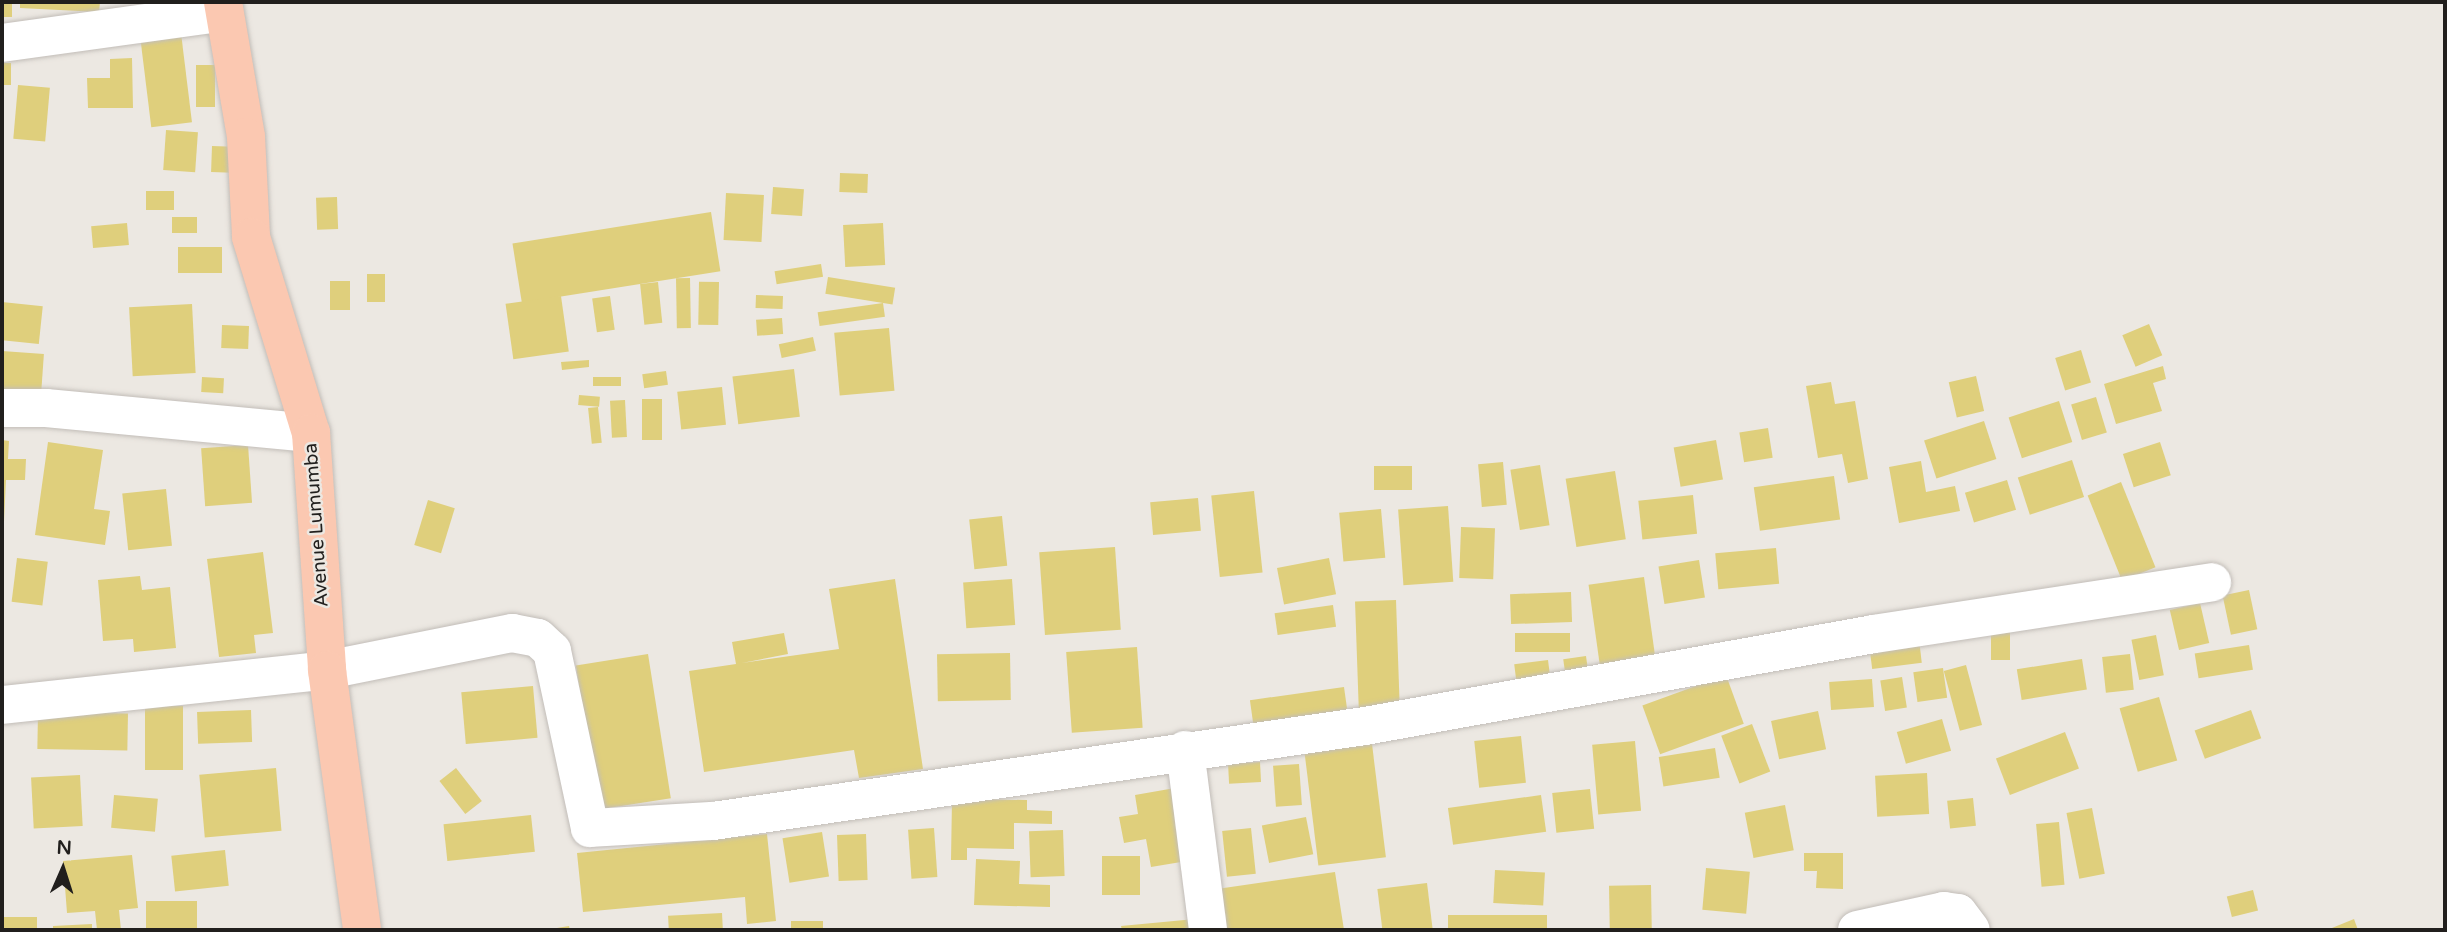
<!DOCTYPE html>
<style>
body{margin:0}
#map{position:relative;width:2447px;height:932px;overflow:hidden;background:#ece8e2;font-family:"Varela Round",sans-serif}
div>[style]{position:absolute}
[style*='--x']{left:calc(var(--x)*1px);top:calc(var(--y)*1px);width:calc(var(--w)*1px);rotate:calc(var(--a)*1deg)}
.building>*{inset:0;background:#dfcf7c;transform-origin:0 0}
.roads{filter:drop-shadow(0 0 2px #c2bdb8) drop-shadow(0 0 2px #c2bdb8)}
.minor>*{height:38px;margin:-19px;padding:0 19px;transform-origin:19px;border-radius:19px;background:#fff}
.major>*{height:38px;margin:-19px;padding:0 19px;transform-origin:19px;border-radius:19px;background:#fbc8b1}
span{translate:-50% -50%;white-space:nowrap;text-align:center;line-height:1.15;-webkit-text-stroke:5px #ece8e2;paint-order:stroke}
.street-label{font-size:19px;color:#211f1d}
.frame{position:absolute;inset:0;border:4px solid #211f1d;pointer-events:none}
.north{position:absolute;left:28px;top:834px;width:70px;height:70px;-webkit-text-stroke:5px #ece8e2;paint-order:stroke;rotate:3deg;font-size:19px;font-weight:700;line-height:28px;text-align:center;color:#211f1d}
.north::after{content:'';display:block;margin:auto;width:24px;height:32px;background:#211f1d;clip-path:polygon(50% 0,100% 100%,50% 72%,0 100%)}
</style>
<div id="map">
<div class="building">
<div style="left:2px;top:2px;width:10px;height:15px"></div>
<div style="clip-path:polygon(20px 2px,100px 2px,99px 12px,20px 8px)"></div>
<div style="left:181px;top:33px;width:90px;height:41px;rotate:83deg"></div>
<div style="clip-path:polygon(132px 58px,133px 108px,88px 108px,87px 78px,110px 78px,110px 59px)"></div>
<div style="left:2px;top:63px;width:9px;height:22px"></div>
<div style="left:196px;top:65px;width:19px;height:42px"></div>
<div style="left:18px;top:85px;width:32px;height:54px;rotate:5deg"></div>
<div style="left:166px;top:130px;width:32px;height:40px;rotate:4deg"></div>
<div style="left:212px;top:146px;width:29px;height:26px;rotate:2deg"></div>
<div style="left:840px;top:173px;width:28px;height:19px;rotate:2deg"></div>
<div style="left:773px;top:187px;width:31px;height:27px;rotate:4deg"></div>
<div style="left:146px;top:191px;width:28px;height:19px"></div>
<div style="left:726px;top:193px;width:38px;height:47px;rotate:3deg"></div>
<div style="left:337px;top:197px;width:32px;height:21px;rotate:88deg"></div>
<div style="left:711px;top:212px;width:60px;height:201px;rotate:81deg"></div>
<div style="left:172px;top:217px;width:25px;height:16px"></div>
<div style="left:127px;top:223px;width:22px;height:36px;rotate:85deg"></div>
<div style="left:883px;top:223px;width:42px;height:40px;rotate:87deg"></div>
<div style="left:178px;top:247px;width:44px;height:26px"></div>
<div style="left:821px;top:264px;width:13px;height:47px;rotate:81deg"></div>
<div style="left:367px;top:274px;width:18px;height:28px"></div>
<div style="left:828px;top:277px;width:68px;height:17px;rotate:9deg"></div>
<div style="left:690px;top:278px;width:50px;height:14px;rotate:89deg"></div>
<div style="left:330px;top:281px;width:20px;height:29px"></div>
<div style="left:658px;top:282px;width:41px;height:18px;rotate:84deg"></div>
<div style="left:719px;top:282px;width:43px;height:20px;rotate:91deg"></div>
<div style="left:756px;top:295px;width:27px;height:13px;rotate:2deg"></div>
<div style="left:561px;top:296px;width:56px;height:56px;rotate:82deg"></div>
<div style="left:610px;top:296px;width:34px;height:18px;rotate:82deg"></div>
<div style="left:2px;top:302px;width:41px;height:38px;rotate:6deg"></div>
<div style="left:883px;top:303px;width:14px;height:66px;rotate:82deg"></div>
<div style="left:192px;top:304px;width:69px;height:63px;rotate:87deg"></div>
<div style="left:782px;top:318px;width:16px;height:26px;rotate:86deg"></div>
<div style="left:2149px;top:324px;width:34px;height:29px;rotate:67deg"></div>
<div style="left:222px;top:325px;width:27px;height:23px;rotate:2deg"></div>
<div style="left:889px;top:328px;width:63px;height:55px;rotate:85deg"></div>
<div style="left:813px;top:337px;width:14px;height:35px;rotate:78deg"></div>
<div style="left:2081px;top:350px;width:34px;height:27px;rotate:73deg"></div>
<div style="left:2px;top:351px;width:42px;height:40px;rotate:4deg"></div>
<div style="clip-path:polygon(589px 360px,589px 367px,562px 370px,561px 362px)"></div>
<div style="clip-path:polygon(2163px 366px,2166px 379px,2153px 383px,2162px 411px,2116px 424px,2104px 384px)"></div>
<div style="left:794px;top:369px;width:48px;height:62px;rotate:83deg"></div>
<div style="left:666px;top:371px;width:14px;height:24px;rotate:82deg"></div>
<div style="left:1976px;top:376px;width:36px;height:28px;rotate:77deg"></div>
<div style="left:202px;top:377px;width:22px;height:15px;rotate:3deg"></div>
<div style="left:621px;top:377px;width:9px;height:28px;rotate:90deg"></div>
<div style="clip-path:polygon(1831px 382px,1835px 404px,1855px 401px,1868px 479px,1848px 483px,1842px 454px,1818px 458px,1806px 386px)"></div>
<div style="left:722px;top:387px;width:38px;height:45px;rotate:84deg"></div>
<div style="left:579px;top:395px;width:21px;height:10px;rotate:5deg"></div>
<div style="left:2096px;top:397px;width:37px;height:26px;rotate:73deg"></div>
<div style="left:642px;top:399px;width:20px;height:41px"></div>
<div style="left:625px;top:400px;width:37px;height:15px;rotate:87deg"></div>
<div style="left:2059px;top:401px;width:43px;height:53px;rotate:72deg"></div>
<div style="left:598px;top:407px;width:36px;height:10px;rotate:84deg"></div>
<div style="left:1984px;top:421px;width:40px;height:63px;rotate:72deg"></div>
<div style="left:1768px;top:428px;width:30px;height:29px;rotate:81deg"></div>
<div style="clip-path:polygon(2px 440px,9px 441px,8px 459px,26px 459px,25px 480px,6px 480px,4px 522px)"></div>
<div style="left:1716px;top:440px;width:40px;height:43px;rotate:80deg"></div>
<div style="clip-path:polygon(48px 442px,103px 450px,94px 509px,110px 511px,105px 545px,35px 535px)"></div>
<div style="left:2160px;top:442px;width:35px;height:39px;rotate:72deg"></div>
<div style="left:248px;top:445px;width:58px;height:47px;rotate:86deg"></div>
<div style="left:2072px;top:460px;width:39px;height:57px;rotate:72deg"></div>
<div style="clip-path:polygon(1921px 461px,1926px 492px,1955px 486px,1960px 511px,1899px 523px,1889px 467px)"></div>
<div style="left:1503px;top:462px;width:43px;height:25px;rotate:85deg"></div>
<div style="left:1540px;top:465px;width:61px;height:30px;rotate:81deg"></div>
<div style="left:1412px;top:466px;width:24px;height:38px;rotate:90deg"></div>
<div style="left:1615px;top:471px;width:69px;height:50px;rotate:81deg"></div>
<div style="left:1834px;top:476px;width:44px;height:81px;rotate:82deg"></div>
<div style="left:2007px;top:480px;width:31px;height:44px;rotate:73deg"></div>
<div style="left:2121px;top:482px;width:92px;height:36px;rotate:68deg"></div>
<div style="left:166px;top:489px;width:57px;height:44px;rotate:84deg"></div>
<div style="left:1254px;top:491px;width:82px;height:43px;rotate:84deg"></div>
<div style="left:1693px;top:495px;width:39px;height:55px;rotate:84deg"></div>
<div style="left:1198px;top:498px;width:33px;height:48px;rotate:85deg"></div>
<div style="left:428px;top:500px;width:28px;height:47px;rotate:17deg"></div>
<div style="left:1448px;top:506px;width:76px;height:50px;rotate:86deg"></div>
<div style="left:1381px;top:509px;width:49px;height:42px;rotate:85deg"></div>
<div style="left:1002px;top:516px;width:50px;height:33px;rotate:84deg"></div>
<div style="left:1461px;top:527px;width:34px;height:51px;rotate:2deg"></div>
<div style="left:1115px;top:547px;width:83px;height:76px;rotate:86deg"></div>
<div style="left:1776px;top:548px;width:36px;height:61px;rotate:85deg"></div>
<div style="clip-path:polygon(263px 552px,273px 633px,254px 635px,256px 653px,219px 657px,207px 559px)"></div>
<div style="left:17px;top:558px;width:31px;height:44px;rotate:7deg"></div>
<div style="left:1329px;top:558px;width:37px;height:53px;rotate:79deg"></div>
<div style="left:1699px;top:560px;width:38px;height:41px;rotate:81deg"></div>
<div style="clip-path:polygon(140px 576px,142px 590px,170px 587px,176px 648px,134px 652px,133px 639px,103px 641px,98px 580px)"></div>
<div style="left:1644px;top:577px;width:85px;height:56px;rotate:82deg"></div>
<div style="clip-path:polygon(895px 579px,923px 769px,859px 778px,854px 750px,704px 772px,689px 671px,736px 664px,732px 642px,784px 633px,788px 654px,742px 663px,839px 649px,829px 589px)"></div>
<div style="left:1012px;top:579px;width:46px;height:49px;rotate:86deg"></div>
<div style="left:2249px;top:590px;width:40px;height:27px;rotate:78deg"></div>
<div style="left:1571px;top:592px;width:30px;height:61px;rotate:88deg"></div>
<div style="left:1396px;top:600px;width:109px;height:41px;rotate:88deg"></div>
<div style="left:2200px;top:603px;width:41px;height:31px;rotate:77deg"></div>
<div style="left:1333px;top:605px;width:22px;height:59px;rotate:82deg"></div>
<div style="left:1991px;top:629px;width:19px;height:31px"></div>
<div style="left:1570px;top:633px;width:19px;height:55px;rotate:90deg"></div>
<div style="left:2156px;top:635px;width:41px;height:25px;rotate:79deg"></div>
<div style="left:1919px;top:640px;width:23px;height:50px;rotate:83deg"></div>
<div style="left:2249px;top:645px;width:25px;height:55px;rotate:81deg"></div>
<div style="left:1137px;top:647px;width:81px;height:71px;rotate:86deg"></div>
<div style="left:1010px;top:653px;width:47px;height:73px;rotate:89deg"></div>
<div style="left:648px;top:654px;width:146px;height:73px;rotate:81deg"></div>
<div style="left:2130px;top:654px;width:36px;height:28px;rotate:84deg"></div>
<div style="left:1586px;top:656px;width:22px;height:23px;rotate:82deg"></div>
<div style="left:2082px;top:659px;width:31px;height:66px;rotate:81deg"></div>
<div style="left:1548px;top:660px;width:25px;height:34px;rotate:83deg"></div>
<div style="left:1966px;top:665px;width:62px;height:23px;rotate:75deg"></div>
<div style="left:1943px;top:668px;width:30px;height:30px;rotate:82deg"></div>
<div style="left:1726px;top:675px;width:52px;height:89px;rotate:70deg"></div>
<div style="left:1902px;top:677px;width:31px;height:22px;rotate:81deg"></div>
<div style="left:1872px;top:679px;width:28px;height:43px;rotate:86deg"></div>
<div style="left:533px;top:686px;width:52px;height:72px;rotate:85deg"></div>
<div style="left:1344px;top:687px;width:34px;height:95px;rotate:82deg"></div>
<div style="left:2159px;top:697px;width:66px;height:41px;rotate:74deg"></div>
<div style="left:183px;top:706px;width:64px;height:38px;rotate:90deg"></div>
<div style="left:251px;top:710px;width:32px;height:54px;rotate:88deg"></div>
<div style="left:2251px;top:710px;width:30px;height:60px;rotate:70deg"></div>
<div style="left:1818px;top:711px;width:39px;height:48px;rotate:78deg"></div>
<div style="left:38px;top:712px;width:90px;height:37px;rotate:1deg"></div>
<div style="left:1942px;top:719px;width:33px;height:47px;rotate:74deg"></div>
<div style="left:1752px;top:724px;width:51px;height:33px;rotate:69deg"></div>
<div style="left:2065px;top:732px;width:39px;height:74px;rotate:69deg"></div>
<div style="left:1521px;top:736px;width:47px;height:47px;rotate:84deg"></div>
<div style="left:1635px;top:741px;width:70px;height:43px;rotate:85deg"></div>
<div style="left:1372px;top:744px;width:114px;height:68px;rotate:83deg"></div>
<div style="left:1715px;top:748px;width:30px;height:57px;rotate:81deg"></div>
<div style="left:1260px;top:762px;width:20px;height:32px;rotate:87deg"></div>
<div style="left:1299px;top:764px;width:41px;height:26px;rotate:86deg"></div>
<div style="left:276px;top:768px;width:63px;height:77px;rotate:85deg"></div>
<div style="left:456px;top:768px;width:42px;height:21px;rotate:52deg"></div>
<div style="left:1927px;top:773px;width:41px;height:52px;rotate:87deg"></div>
<div style="left:80px;top:775px;width:51px;height:49px;rotate:87deg"></div>
<div style="clip-path:polygon(1175px 788px,1187px 861px,1151px 867px,1146px 839px,1124px 843px,1119px 817px,1138px 814px,1135px 795px)"></div>
<div style="left:1590px;top:789px;width:40px;height:38px;rotate:84deg"></div>
<div style="left:114px;top:795px;width:44px;height:33px;rotate:5deg"></div>
<div style="left:1541px;top:795px;width:37px;height:94px;rotate:82deg"></div>
<div style="left:1973px;top:798px;width:28px;height:26px;rotate:84deg"></div>
<div style="clip-path:polygon(952px 799px,1027px 800px,1027px 810px,1052px 811px,1052px 824px,1014px 823px,1014px 849px,967px 848px,967px 860px,951px 860px)"></div>
<div style="left:1785px;top:805px;width:46px;height:41px;rotate:79deg"></div>
<div style="left:2092px;top:808px;width:67px;height:26px;rotate:79deg"></div>
<div style="left:531px;top:815px;width:37px;height:88px;rotate:84deg"></div>
<div style="left:1306px;top:817px;width:38px;height:45px;rotate:79deg"></div>
<div style="left:2059px;top:822px;width:63px;height:23px;rotate:85deg"></div>
<div style="left:934px;top:828px;width:49px;height:26px;rotate:86deg"></div>
<div style="left:1251px;top:828px;width:46px;height:29px;rotate:84deg"></div>
<div style="left:1063px;top:830px;width:46px;height:34px;rotate:88deg"></div>
<div style="left:822px;top:832px;width:45px;height:40px;rotate:81deg"></div>
<div style="clip-path:polygon(767px 834px,776px 921px,747px 924px,745px 897px,583px 912px,577px 853px)"></div>
<div style="left:866px;top:834px;width:46px;height:29px;rotate:88deg"></div>
<div style="left:225px;top:850px;width:36px;height:54px;rotate:84deg"></div>
<div style="clip-path:polygon(1804px 853px,1843px 853px,1843px 889px,1816px 888px,1817px 871px,1804px 871px)"></div>
<div style="clip-path:polygon(132px 855px,138px 908px,119px 910px,121px 930px,97px 930px,95px 911px,67px 913px,63px 861px)"></div>
<div style="left:1102px;top:856px;width:38px;height:39px"></div>
<div style="clip-path:polygon(976px 859px,1020px 861px,1019px 884px,1050px 885px,1050px 907px,974px 905px)"></div>
<div style="left:1706px;top:868px;width:44px;height:42px;rotate:5deg"></div>
<div style="left:1495px;top:870px;width:50px;height:33px;rotate:3deg"></div>
<div style="clip-path:polygon(1335px 872px,1344px 930px,1224px 930px,1217px 889px)"></div>
<div style="left:1427px;top:883px;width:47px;height:50px;rotate:83deg"></div>
<div style="left:1651px;top:885px;width:45px;height:42px;rotate:89deg"></div>
<div style="left:2253px;top:890px;width:21px;height:27px;rotate:76deg"></div>
<div style="left:146px;top:901px;width:51px;height:29px"></div>
<div style="left:722px;top:913px;width:17px;height:54px;rotate:87deg"></div>
<div style="left:1448px;top:915px;width:99px;height:15px"></div>
<div style="left:2px;top:917px;width:35px;height:13px"></div>
<div style="clip-path:polygon(1195px 919px,1196px 930px,1122px 930px,1121px 926px)"></div>
<div style="clip-path:polygon(2354px 919px,2358px 930px,2327px 930px)"></div>
<div style="left:791px;top:921px;width:32px;height:9px"></div>
<div style="clip-path:polygon(92px 924px,92px 930px,53px 930px,53px 926px)"></div>
<div style="clip-path:polygon(569px 926px,570px 930px,551px 930px,551px 929px)"></div>
</div>
<div class="roads">
<div class="minor">
<div style="--x:2;--y:43;--w:224;--a:-7.9"></div>
<div style="--x:2;--y:408;--w:44;--a:0"></div>
<div style="--x:46;--y:408;--w:266;--a:5.4"></div>
<div style="--x:2;--y:705;--w:327;--a:-6.1"></div>
<div style="--x:327;--y:670;--w:189;--a:-11.3"></div>
<div style="--x:512;--y:633;--w:26;--a:11"></div>
<div style="--x:538;--y:638;--w:19;--a:43"></div>
<div style="--x:552;--y:651;--w:181;--a:77.9"></div>
<div style="--x:590;--y:828;--w:123;--a:-3.3"></div>
<div style="--x:713;--y:821;--w:659;--a:-8.29"></div>
<div style="--x:1365;--y:726;--w:517;--a:-10.25"></div>
<div style="--x:1874;--y:634;--w:342;--a:-8.7"></div>
<div style="--x:1185;--y:750;--w:181;--a:82.7"></div>
<div style="--x:1857;--y:930;--w:89;--a:-12.3"></div>
<div style="--x:1944;--y:911;--w:14;--a:8"></div>
<div style="--x:1958;--y:913;--w:21;--a:53"></div>
</div>
<div class="major">
<div style="--x:223;--y:2;--w:137;--a:80.3"></div>
<div style="--x:246;--y:137;--w:100;--a:87.1"></div>
<div style="--x:251;--y:237;--w:205;--a:73"></div>
<div style="--x:311;--y:433;--w:238;--a:86.1"></div>
<div style="--x:327;--y:670;--w:262;--a:82.3"></div>
</div>
</div>
<div class="street-label">
<span style="left:317px;top:525px;rotate:-94deg">Avenue Lumumba</span>
</div>
<div class="frame"></div>
<div class="north">N</div>
</div>
